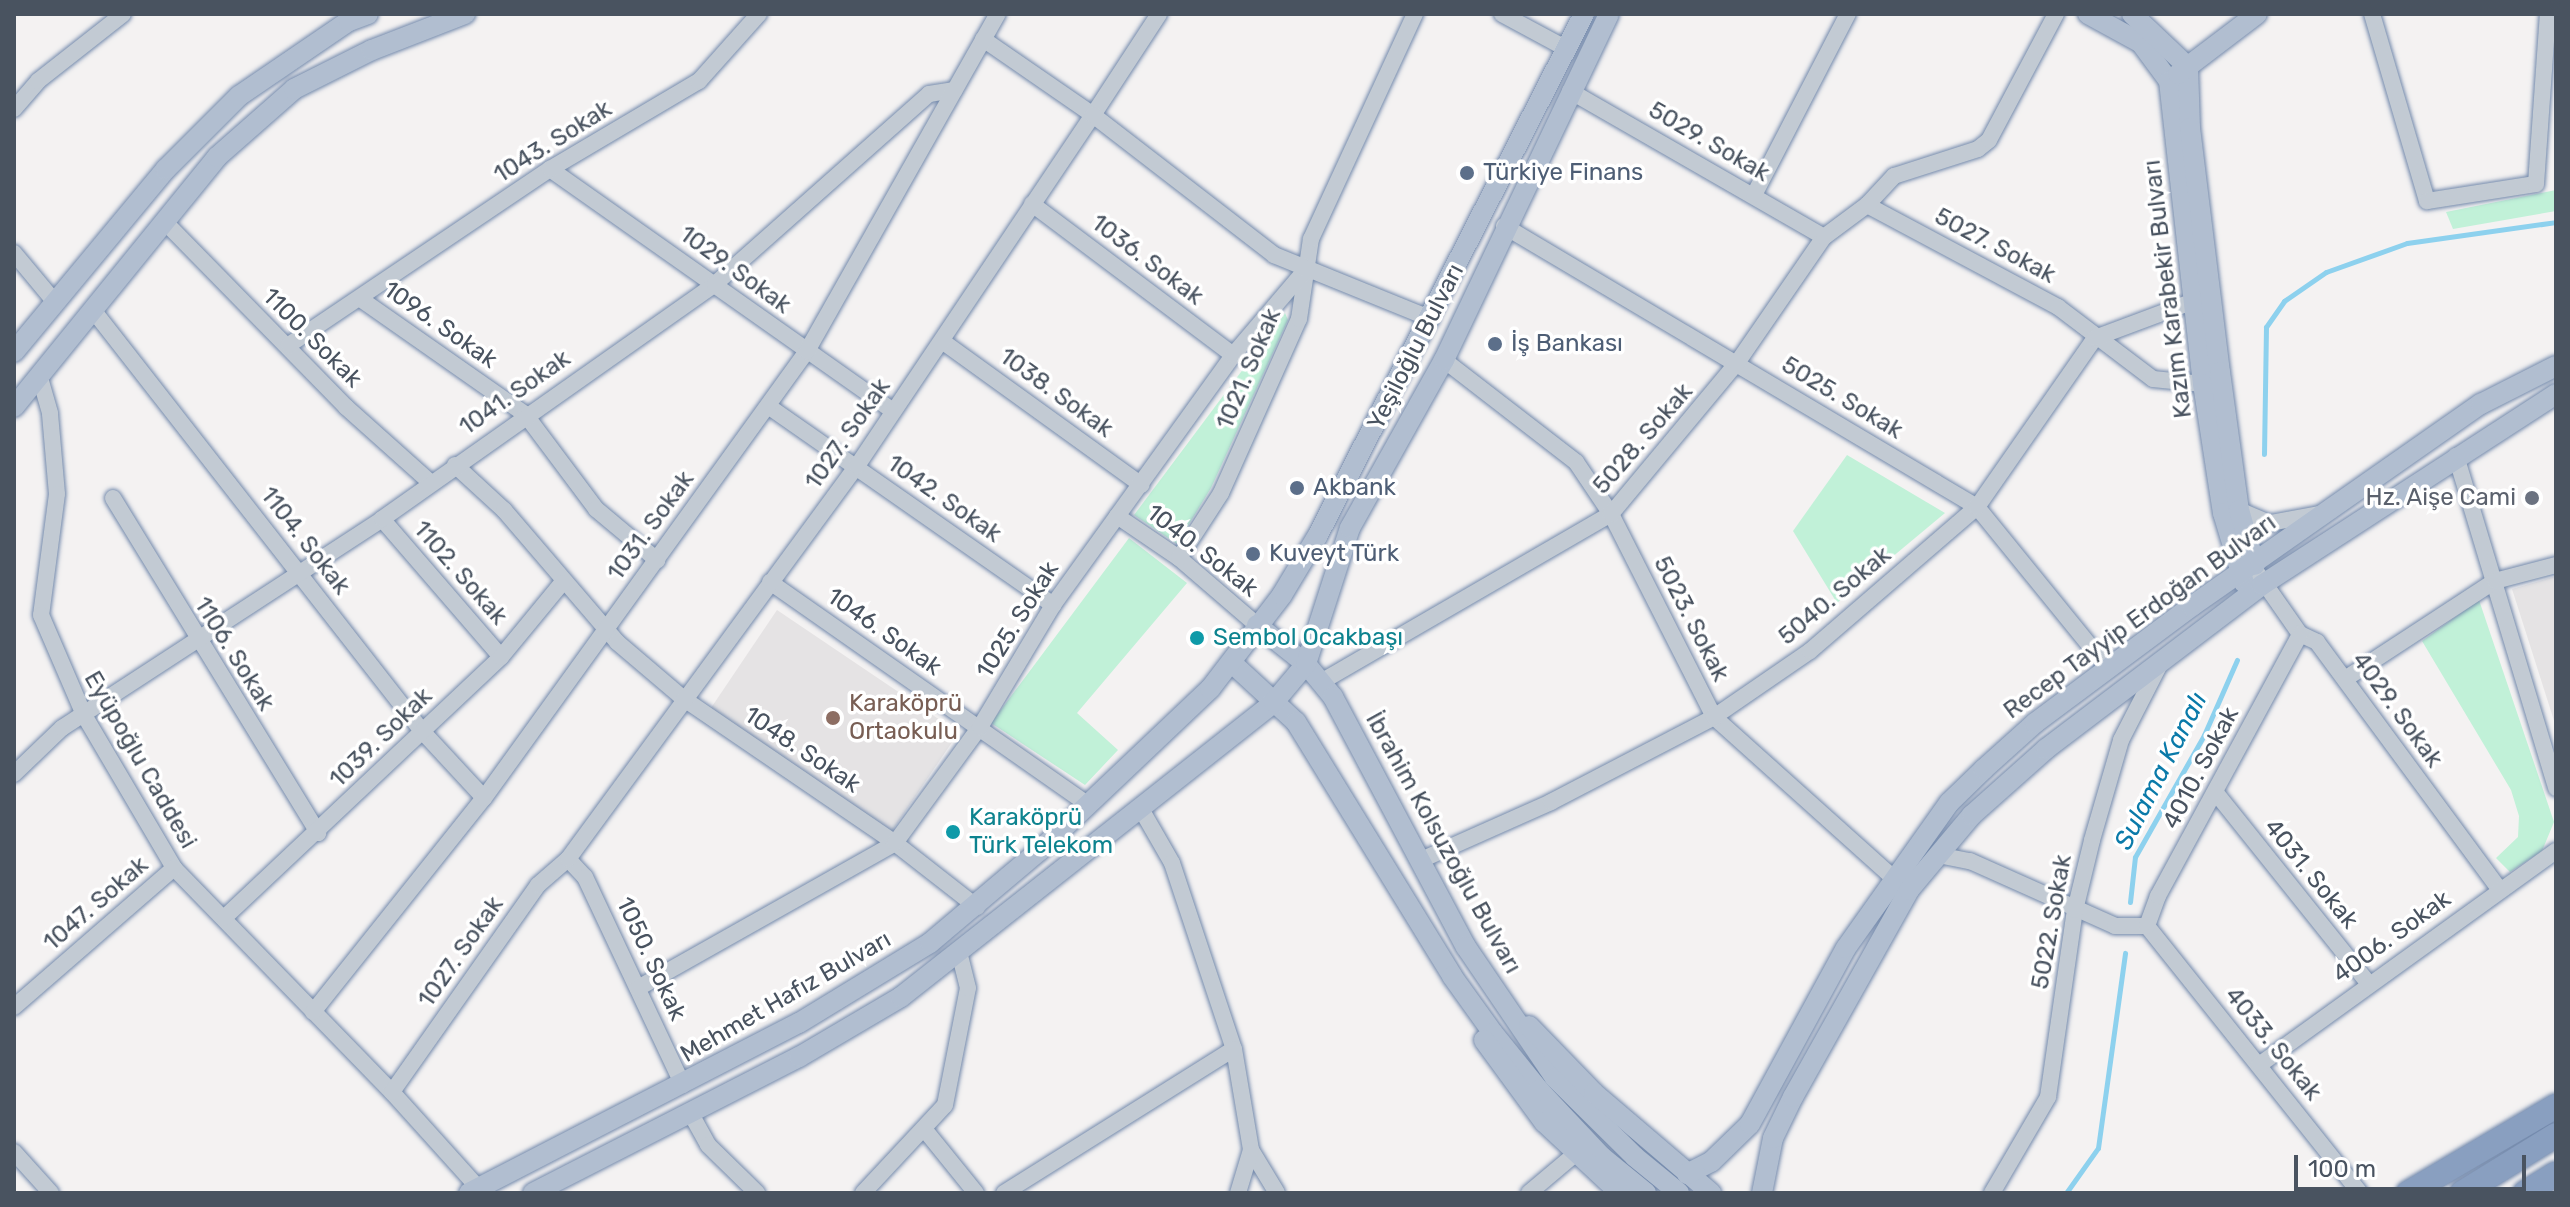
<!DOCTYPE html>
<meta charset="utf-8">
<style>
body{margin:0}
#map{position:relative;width:2570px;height:1207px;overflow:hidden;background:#f4f2f2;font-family:Rubik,sans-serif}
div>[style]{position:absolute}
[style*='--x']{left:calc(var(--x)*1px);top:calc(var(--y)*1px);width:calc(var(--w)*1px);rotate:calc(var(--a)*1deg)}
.education>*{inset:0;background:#e5e3e4;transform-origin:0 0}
.green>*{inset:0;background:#c1f1d8}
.stream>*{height:5px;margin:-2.5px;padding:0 2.5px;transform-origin:2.5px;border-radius:2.5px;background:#8dd1ee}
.roads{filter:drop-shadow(0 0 2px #748aac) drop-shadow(0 0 2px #748aac)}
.minor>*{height:16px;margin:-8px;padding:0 8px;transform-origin:8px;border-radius:8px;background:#c2cad3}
.major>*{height:20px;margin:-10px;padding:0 10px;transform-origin:10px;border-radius:10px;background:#b1bed0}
.highway>*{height:24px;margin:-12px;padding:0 12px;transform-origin:12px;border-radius:12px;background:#899fc0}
.dots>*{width:22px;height:22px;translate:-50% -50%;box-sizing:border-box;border:4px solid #fff;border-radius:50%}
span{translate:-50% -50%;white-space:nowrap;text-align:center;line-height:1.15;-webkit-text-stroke:7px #fff;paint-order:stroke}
.street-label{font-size:24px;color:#495360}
.service-label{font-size:24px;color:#4e5e75}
.left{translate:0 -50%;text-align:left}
.worship-label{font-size:24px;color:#5b616d}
.right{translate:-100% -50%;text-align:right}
.culture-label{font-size:24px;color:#0d838f}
.education-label{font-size:24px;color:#785e54}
.water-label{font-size:26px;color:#0a7aa9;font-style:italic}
.frame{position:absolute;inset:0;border:16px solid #495360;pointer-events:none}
.scale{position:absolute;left:2294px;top:1155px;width:232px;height:36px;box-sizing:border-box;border:4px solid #495360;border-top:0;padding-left:10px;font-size:24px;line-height:28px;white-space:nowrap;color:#495360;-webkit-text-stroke:6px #fff;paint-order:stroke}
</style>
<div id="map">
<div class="education">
<div style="clip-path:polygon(2556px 576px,2556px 727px,2512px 589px)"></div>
<div style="left:777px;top:610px;width:219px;height:119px;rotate:34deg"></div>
</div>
<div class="green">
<div style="clip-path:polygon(2556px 190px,2556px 211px,2453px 229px,2446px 212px)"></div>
<div style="clip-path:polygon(1285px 313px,1288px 320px,1211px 488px,1177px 544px,1134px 515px)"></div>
<div style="clip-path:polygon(1847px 455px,1945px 513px,1837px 603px,1793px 531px)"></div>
<div style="clip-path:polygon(1129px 538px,1187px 583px,1077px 713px,1118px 750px,1085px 785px,991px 723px)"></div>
<div style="clip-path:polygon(2479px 600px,2554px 822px,2542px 851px,2510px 872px,2496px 858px,2518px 837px,2519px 816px,2511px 790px,2422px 641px)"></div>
</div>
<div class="stream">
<div style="--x:2264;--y:454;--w:127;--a:-89.1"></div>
<div style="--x:2266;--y:327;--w:32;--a:-55"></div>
<div style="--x:2284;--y:301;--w:51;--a:-34.6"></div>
<div style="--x:2326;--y:272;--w:86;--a:-19.7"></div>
<div style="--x:2407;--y:243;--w:150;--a:-8"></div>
<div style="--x:2130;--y:902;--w:45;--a:-83.7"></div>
<div style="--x:2135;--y:857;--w:140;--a:-60.5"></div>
<div style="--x:2204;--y:735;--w:82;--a:-66.3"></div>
<div style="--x:2066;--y:1193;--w:55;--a:-54.6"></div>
<div style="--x:2098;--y:1148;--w:197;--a:-82.1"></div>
</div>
<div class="roads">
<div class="minor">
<div style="--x:1502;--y:14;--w:74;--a:28.3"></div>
<div style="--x:2372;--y:14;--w:195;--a:73.6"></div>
<div style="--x:2427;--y:201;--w:110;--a:-8.9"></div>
<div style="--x:2536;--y:184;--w:170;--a:-86"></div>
<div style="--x:983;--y:39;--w:134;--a:34.6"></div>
<div style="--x:1093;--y:115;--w:121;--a:-56.8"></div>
<div style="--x:1570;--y:91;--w:293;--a:29.9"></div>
<div style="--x:14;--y:109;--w:37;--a:-49"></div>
<div style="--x:38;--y:81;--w:108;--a:-38.2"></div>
<div style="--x:550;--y:169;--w:418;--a:35.2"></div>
<div style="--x:1754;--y:195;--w:204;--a:-62.6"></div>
<div style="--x:1032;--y:204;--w:251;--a:36.9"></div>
<div style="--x:1867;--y:205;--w:217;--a:28.1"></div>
<div style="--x:2058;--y:307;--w:119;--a:37.2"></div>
<div style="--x:2153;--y:379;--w:50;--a:5.7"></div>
<div style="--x:164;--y:221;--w:260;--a:45.6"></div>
<div style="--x:346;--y:407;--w:114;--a:41.8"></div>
<div style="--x:1504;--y:226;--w:550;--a:30.71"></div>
<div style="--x:1977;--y:507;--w:206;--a:50.9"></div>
<div style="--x:14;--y:253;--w:62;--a:50.2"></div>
<div style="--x:362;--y:300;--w:199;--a:35"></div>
<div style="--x:525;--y:414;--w:119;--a:53.2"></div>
<div style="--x:596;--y:509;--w:80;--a:39.9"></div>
<div style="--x:93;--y:310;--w:534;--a:51.99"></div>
<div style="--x:422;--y:731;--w:91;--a:47.2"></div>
<div style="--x:942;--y:341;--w:246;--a:35.8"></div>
<div style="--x:289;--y:345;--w:315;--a:-34"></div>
<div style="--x:550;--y:169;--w:173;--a:-30.6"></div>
<div style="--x:699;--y:81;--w:90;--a:-48.2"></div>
<div style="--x:1444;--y:360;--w:167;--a:37.7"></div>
<div style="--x:1576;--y:462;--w:63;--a:56.1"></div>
<div style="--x:1611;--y:514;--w:228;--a:63.1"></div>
<div style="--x:1714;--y:717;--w:251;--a:41.9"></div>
<div style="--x:40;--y:378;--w:37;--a:74"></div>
<div style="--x:50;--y:414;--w:80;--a:85"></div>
<div style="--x:57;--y:494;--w:122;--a:97.5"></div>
<div style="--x:41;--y:615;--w:109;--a:66.7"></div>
<div style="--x:84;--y:715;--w:178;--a:59.5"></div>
<div style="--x:174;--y:868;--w:313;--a:45.8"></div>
<div style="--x:392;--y:1092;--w:136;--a:48"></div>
<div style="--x:768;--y:406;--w:348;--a:34.9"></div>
<div style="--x:2456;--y:456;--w:347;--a:73.2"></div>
<div style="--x:455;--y:465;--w:67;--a:42.6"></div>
<div style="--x:504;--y:510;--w:174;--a:49.4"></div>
<div style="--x:617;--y:642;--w:88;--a:40.4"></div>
<div style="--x:684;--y:699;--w:255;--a:34.3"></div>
<div style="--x:895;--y:843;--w:104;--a:38"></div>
<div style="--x:113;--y:498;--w:393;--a:58.5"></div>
<div style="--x:2239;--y:510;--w:34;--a:23"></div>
<div style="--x:2270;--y:523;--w:51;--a:-10.2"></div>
<div style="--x:1117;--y:516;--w:75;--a:34.1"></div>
<div style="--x:1179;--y:558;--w:103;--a:40.7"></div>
<div style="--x:382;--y:519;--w:182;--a:49.2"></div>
<div style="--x:1179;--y:558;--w:77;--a:-57.1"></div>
<div style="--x:1221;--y:493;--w:191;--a:-65.9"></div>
<div style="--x:1299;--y:319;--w:81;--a:-81.5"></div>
<div style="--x:1311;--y:239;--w:248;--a:-65.2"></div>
<div style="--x:2258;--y:574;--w:73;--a:55"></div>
<div style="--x:2300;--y:634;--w:19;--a:25"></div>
<div style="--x:2317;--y:642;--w:307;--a:53.6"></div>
<div style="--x:770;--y:582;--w:388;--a:35"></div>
<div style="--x:2345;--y:679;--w:179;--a:-33.2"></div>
<div style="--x:2495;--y:581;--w:63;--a:-14.7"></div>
<div style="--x:1321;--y:682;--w:335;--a:-30.1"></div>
<div style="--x:1611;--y:514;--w:197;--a:-50.2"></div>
<div style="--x:1737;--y:363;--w:153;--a:-55.4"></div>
<div style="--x:1824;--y:237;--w:54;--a:-36.7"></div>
<div style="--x:1867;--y:205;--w:40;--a:-47"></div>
<div style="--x:1894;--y:176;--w:88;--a:-17.8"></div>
<div style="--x:1978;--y:149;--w:14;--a:-39"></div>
<div style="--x:1989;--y:140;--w:143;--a:-62"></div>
<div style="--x:14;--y:774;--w:66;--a:-43.8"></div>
<div style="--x:62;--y:728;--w:382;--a:-33.1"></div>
<div style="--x:382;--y:519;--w:408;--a:-35.2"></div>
<div style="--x:715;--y:284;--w:286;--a:-41.6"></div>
<div style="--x:929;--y:94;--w:26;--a:-9"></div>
<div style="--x:2216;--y:793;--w:245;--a:51.3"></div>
<div style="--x:1141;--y:809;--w:62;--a:60.1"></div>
<div style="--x:1172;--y:863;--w:196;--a:71.6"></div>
<div style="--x:1234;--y:1049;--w:102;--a:80.4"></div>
<div style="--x:1251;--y:1150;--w:50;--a:58.8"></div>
<div style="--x:1938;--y:855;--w:33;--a:11"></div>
<div style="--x:1970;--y:861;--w:159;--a:24.1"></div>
<div style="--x:2115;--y:926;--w:32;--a:0"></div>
<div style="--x:568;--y:859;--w:25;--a:47"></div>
<div style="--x:585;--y:877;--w:230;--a:64.8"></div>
<div style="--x:1421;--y:860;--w:142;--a:-24"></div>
<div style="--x:1551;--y:802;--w:184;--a:-27.5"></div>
<div style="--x:1714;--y:717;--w:116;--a:-34.5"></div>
<div style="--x:1810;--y:651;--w:221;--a:-40.8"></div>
<div style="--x:1977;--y:507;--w:206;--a:-55.1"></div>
<div style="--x:2095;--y:338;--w:114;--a:-20.5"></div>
<div style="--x:224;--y:918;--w:381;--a:-43.3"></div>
<div style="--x:501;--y:657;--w:96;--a:-50.5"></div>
<div style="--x:2147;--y:926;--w:342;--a:51.4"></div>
<div style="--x:2147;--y:926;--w:32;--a:-70"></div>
<div style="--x:2158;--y:896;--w:298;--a:-61.5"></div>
<div style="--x:638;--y:988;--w:295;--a:-29.4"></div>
<div style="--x:895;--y:843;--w:144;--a:-53.8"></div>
<div style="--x:980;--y:727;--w:142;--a:-59.1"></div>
<div style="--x:1053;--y:605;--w:308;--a:-54.2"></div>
<div style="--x:1233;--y:355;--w:114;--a:-49.6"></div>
<div style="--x:14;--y:1007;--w:212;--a:-41"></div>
<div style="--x:313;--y:1012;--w:274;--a:-51.4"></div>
<div style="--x:484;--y:798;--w:551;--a:-54.15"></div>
<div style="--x:807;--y:351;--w:387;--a:-60.5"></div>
<div style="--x:2259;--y:1065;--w:366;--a:-35.8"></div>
<div style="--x:392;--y:1092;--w:253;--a:-54.8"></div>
<div style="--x:538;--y:885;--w:40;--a:-41"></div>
<div style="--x:568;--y:859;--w:488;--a:-53.7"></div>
<div style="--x:857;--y:466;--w:423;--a:-56.1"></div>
<div style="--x:1093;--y:115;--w:229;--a:37.7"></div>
<div style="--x:1274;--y:255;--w:170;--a:22.1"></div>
<div style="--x:691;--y:1114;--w:35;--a:61"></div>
<div style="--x:708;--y:1145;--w:69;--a:44.4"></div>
<div style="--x:925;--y:1130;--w:81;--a:51"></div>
<div style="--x:14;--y:1152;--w:55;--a:47.9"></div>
<div style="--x:863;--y:1193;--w:120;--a:-47"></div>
<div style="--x:945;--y:1105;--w:119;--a:-78.9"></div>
<div style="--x:968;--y:988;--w:34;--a:-104"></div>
<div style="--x:1004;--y:1193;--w:271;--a:-32.1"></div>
<div style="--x:1238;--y:1193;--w:45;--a:-73.2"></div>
<div style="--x:1529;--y:1193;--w:59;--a:-40.2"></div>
<div style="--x:1992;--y:1193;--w:111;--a:-59.7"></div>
<div style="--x:2048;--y:1097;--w:189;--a:-81.8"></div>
<div style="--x:2075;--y:910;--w:72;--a:-76.3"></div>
<div style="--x:2092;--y:840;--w:104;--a:-73.8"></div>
<div style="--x:2121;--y:740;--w:85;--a:-62.8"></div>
</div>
<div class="major">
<div style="--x:2088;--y:14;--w:60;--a:28.7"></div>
<div style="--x:2141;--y:43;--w:47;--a:53.6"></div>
<div style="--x:2169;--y:81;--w:305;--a:83.6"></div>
<div style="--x:2203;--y:384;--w:131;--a:81.2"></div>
<div style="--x:2223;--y:513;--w:73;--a:73.3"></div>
<div style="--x:2132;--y:14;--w:77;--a:43.4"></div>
<div style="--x:2188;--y:67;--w:61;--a:88.1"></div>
<div style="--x:2190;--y:128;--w:246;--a:83"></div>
<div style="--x:2220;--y:372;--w:139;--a:82.2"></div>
<div style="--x:2239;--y:510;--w:57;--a:73.8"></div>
<div style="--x:2178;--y:74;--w:99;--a:-37.2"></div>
<div style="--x:14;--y:352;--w:238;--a:-50.3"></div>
<div style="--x:166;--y:169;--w:103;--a:-45"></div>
<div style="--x:239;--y:96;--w:133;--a:-34.3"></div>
<div style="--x:349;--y:21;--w:20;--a:-20"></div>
<div style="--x:14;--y:407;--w:322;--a:-50.9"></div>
<div style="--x:217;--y:157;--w:103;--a:-41.4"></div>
<div style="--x:294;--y:89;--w:87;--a:-26.6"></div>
<div style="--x:372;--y:50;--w:100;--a:-21.2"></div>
<div style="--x:1257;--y:625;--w:63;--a:38.5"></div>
<div style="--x:1306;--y:664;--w:43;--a:50.7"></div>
<div style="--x:1333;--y:697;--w:283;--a:62"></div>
<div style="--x:1466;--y:947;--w:158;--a:55.8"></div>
<div style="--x:1555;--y:1078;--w:112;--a:44.6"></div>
<div style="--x:1635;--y:1157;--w:57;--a:39.3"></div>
<div style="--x:1232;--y:663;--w:87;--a:42.7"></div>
<div style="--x:1296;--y:722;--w:298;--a:58.4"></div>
<div style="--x:1452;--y:976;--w:70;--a:54.3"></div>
<div style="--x:1493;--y:1033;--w:73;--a:51.1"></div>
<div style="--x:1539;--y:1090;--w:92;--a:46.8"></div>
<div style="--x:1602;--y:1157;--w:57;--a:39.3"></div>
<div style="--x:1529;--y:1026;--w:93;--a:45.9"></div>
<div style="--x:1594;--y:1093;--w:154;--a:40.5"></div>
<div style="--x:1484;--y:1040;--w:102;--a:53.8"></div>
<div style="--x:1544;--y:1122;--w:104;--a:43.1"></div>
<div style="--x:1687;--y:1174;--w:27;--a:-27"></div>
<div style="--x:1711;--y:1162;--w:54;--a:-44.3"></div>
<div style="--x:1750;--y:1124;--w:200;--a:-61.4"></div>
<div style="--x:1846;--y:948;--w:178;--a:-54.6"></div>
<div style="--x:1949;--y:803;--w:49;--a:-44.2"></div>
<div style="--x:1984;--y:769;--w:69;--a:-42"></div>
<div style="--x:2035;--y:723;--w:196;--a:-36.7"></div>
<div style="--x:2192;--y:606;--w:353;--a:-35"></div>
<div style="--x:2481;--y:404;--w:84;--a:-26.9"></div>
<div style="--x:469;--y:1193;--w:371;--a:-27.3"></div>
<div style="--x:799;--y:1023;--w:153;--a:-31.4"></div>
<div style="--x:930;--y:943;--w:143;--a:-40.2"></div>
<div style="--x:1039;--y:851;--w:236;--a:-43.5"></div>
<div style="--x:1210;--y:689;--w:118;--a:-52.5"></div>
<div style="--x:1282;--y:595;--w:70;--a:-59"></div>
<div style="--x:1318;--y:535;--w:585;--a:-62.95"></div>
<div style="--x:533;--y:1193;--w:299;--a:-27.1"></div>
<div style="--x:799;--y:1057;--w:118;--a:-30.5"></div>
<div style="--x:901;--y:997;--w:476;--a:-38.3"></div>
<div style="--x:1274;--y:702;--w:50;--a:-49.9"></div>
<div style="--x:1306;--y:664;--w:143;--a:-72.1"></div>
<div style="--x:1350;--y:528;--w:193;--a:-60.8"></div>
<div style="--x:1444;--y:360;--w:383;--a:-64.5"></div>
<div style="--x:1762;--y:1193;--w:56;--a:-78.7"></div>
<div style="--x:1773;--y:1138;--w:46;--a:-64"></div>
<div style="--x:1793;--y:1097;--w:237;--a:-60.7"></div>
<div style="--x:1909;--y:890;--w:98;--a:-50"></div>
<div style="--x:1972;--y:815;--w:99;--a:-41.7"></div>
<div style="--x:2046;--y:749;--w:271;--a:-37.2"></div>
<div style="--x:2262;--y:585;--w:351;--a:-33"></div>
</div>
<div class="highway">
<div style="--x:2408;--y:1193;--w:172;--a:-30.4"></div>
<div style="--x:2462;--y:1193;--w:110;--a:-31.7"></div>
<div style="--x:2525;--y:1193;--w:36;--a:-32"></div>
</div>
</div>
<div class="dots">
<div style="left:1467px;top:173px;background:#5c6f8a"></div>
<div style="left:1495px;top:344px;background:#5c6f8a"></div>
<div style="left:1297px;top:488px;background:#5c6f8a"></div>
<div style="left:2532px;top:498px;background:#6b7280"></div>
<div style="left:1253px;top:554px;background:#5c6f8a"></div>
<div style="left:1197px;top:638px;background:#0f9aa8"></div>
<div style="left:833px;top:718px;background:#8d6e63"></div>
<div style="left:953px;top:832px;background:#0f9aa8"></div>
</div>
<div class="street-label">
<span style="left:553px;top:142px;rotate:-32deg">1043. Sokak</span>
<span style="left:1709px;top:142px;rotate:30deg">5029. Sokak</span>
<span style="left:1995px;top:246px;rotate:28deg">5027. Sokak</span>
<span style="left:1147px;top:260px;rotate:37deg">1036. Sokak</span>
<span style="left:735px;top:270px;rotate:36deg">1029. Sokak</span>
<span style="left:2168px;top:289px;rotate:-97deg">Kazım Karabekir Bulvarı</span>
<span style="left:440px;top:325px;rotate:35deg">1096. Sokak</span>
<span style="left:312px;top:338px;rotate:45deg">1100. Sokak</span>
<span style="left:1416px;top:347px;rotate:-63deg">Yeşiloğlu Bulvarı</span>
<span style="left:1249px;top:369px;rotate:-67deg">1021. Sokak</span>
<span style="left:515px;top:393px;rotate:-35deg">1041. Sokak</span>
<span style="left:1056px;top:393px;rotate:36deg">1038. Sokak</span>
<span style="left:1842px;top:398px;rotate:31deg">5025. Sokak</span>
<span style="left:848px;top:434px;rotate:-55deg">1027. Sokak</span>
<span style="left:1643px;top:439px;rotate:-49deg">5028. Sokak</span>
<span style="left:944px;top:499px;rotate:35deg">1042. Sokak</span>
<span style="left:651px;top:526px;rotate:-54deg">1031. Sokak</span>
<span style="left:305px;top:541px;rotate:52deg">1104. Sokak</span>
<span style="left:1202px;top:551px;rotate:38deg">1040. Sokak</span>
<span style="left:460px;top:573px;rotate:49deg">1102. Sokak</span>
<span style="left:1835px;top:596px;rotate:-40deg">5040. Sokak</span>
<span style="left:2140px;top:617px;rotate:-36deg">Recep Tayyip Erdoğan Bulvarı</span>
<span style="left:1691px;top:619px;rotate:63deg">5023. Sokak</span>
<span style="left:1018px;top:620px;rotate:-58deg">1025. Sokak</span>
<span style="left:884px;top:632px;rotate:35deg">1046. Sokak</span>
<span style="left:234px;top:654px;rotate:58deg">1106. Sokak</span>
<span style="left:2397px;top:710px;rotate:54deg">4029. Sokak</span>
<span style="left:381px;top:738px;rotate:-44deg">1039. Sokak</span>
<span style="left:802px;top:750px;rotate:34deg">1048. Sokak</span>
<span style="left:140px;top:760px;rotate:60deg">Eyüpoğlu Caddesi</span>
<span style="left:2201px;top:768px;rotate:-62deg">4010. Sokak</span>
<span style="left:1443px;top:843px;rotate:61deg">İbrahim Kolsuzoğlu Bulvarı</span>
<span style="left:2311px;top:874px;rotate:51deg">4031. Sokak</span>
<span style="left:96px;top:904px;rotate:-41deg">1047. Sokak</span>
<span style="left:2052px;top:922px;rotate:-80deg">5022. Sokak</span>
<span style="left:2392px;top:937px;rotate:-36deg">4006. Sokak</span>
<span style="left:461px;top:952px;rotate:-55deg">1027. Sokak</span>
<span style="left:651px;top:959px;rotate:65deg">1050. Sokak</span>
<span style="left:786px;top:997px;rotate:-30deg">Mehmet Hafız Bulvarı</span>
<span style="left:2273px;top:1044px;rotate:51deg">4033. Sokak</span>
</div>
<div class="service-label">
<span class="left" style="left:1483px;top:173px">Türkiye Finans</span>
<span class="left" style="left:1511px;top:344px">İş Bankası</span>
<span class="left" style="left:1313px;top:488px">Akbank</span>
<span class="left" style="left:1269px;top:554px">Kuveyt Türk</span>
</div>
<div class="worship-label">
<span class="right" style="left:2516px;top:498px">Hz. Aişe Cami</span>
</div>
<div class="culture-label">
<span class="left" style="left:1213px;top:638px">Sembol Ocakbaşı</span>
<span class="left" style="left:969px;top:832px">Karaköprü<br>Türk Telekom</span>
</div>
<div class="education-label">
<span class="left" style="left:849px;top:718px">Karaköprü<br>Ortaokulu</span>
</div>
<div class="water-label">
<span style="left:2161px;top:771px;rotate:-63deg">Sulama Kanalı</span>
</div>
<div class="frame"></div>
<div class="scale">100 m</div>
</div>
